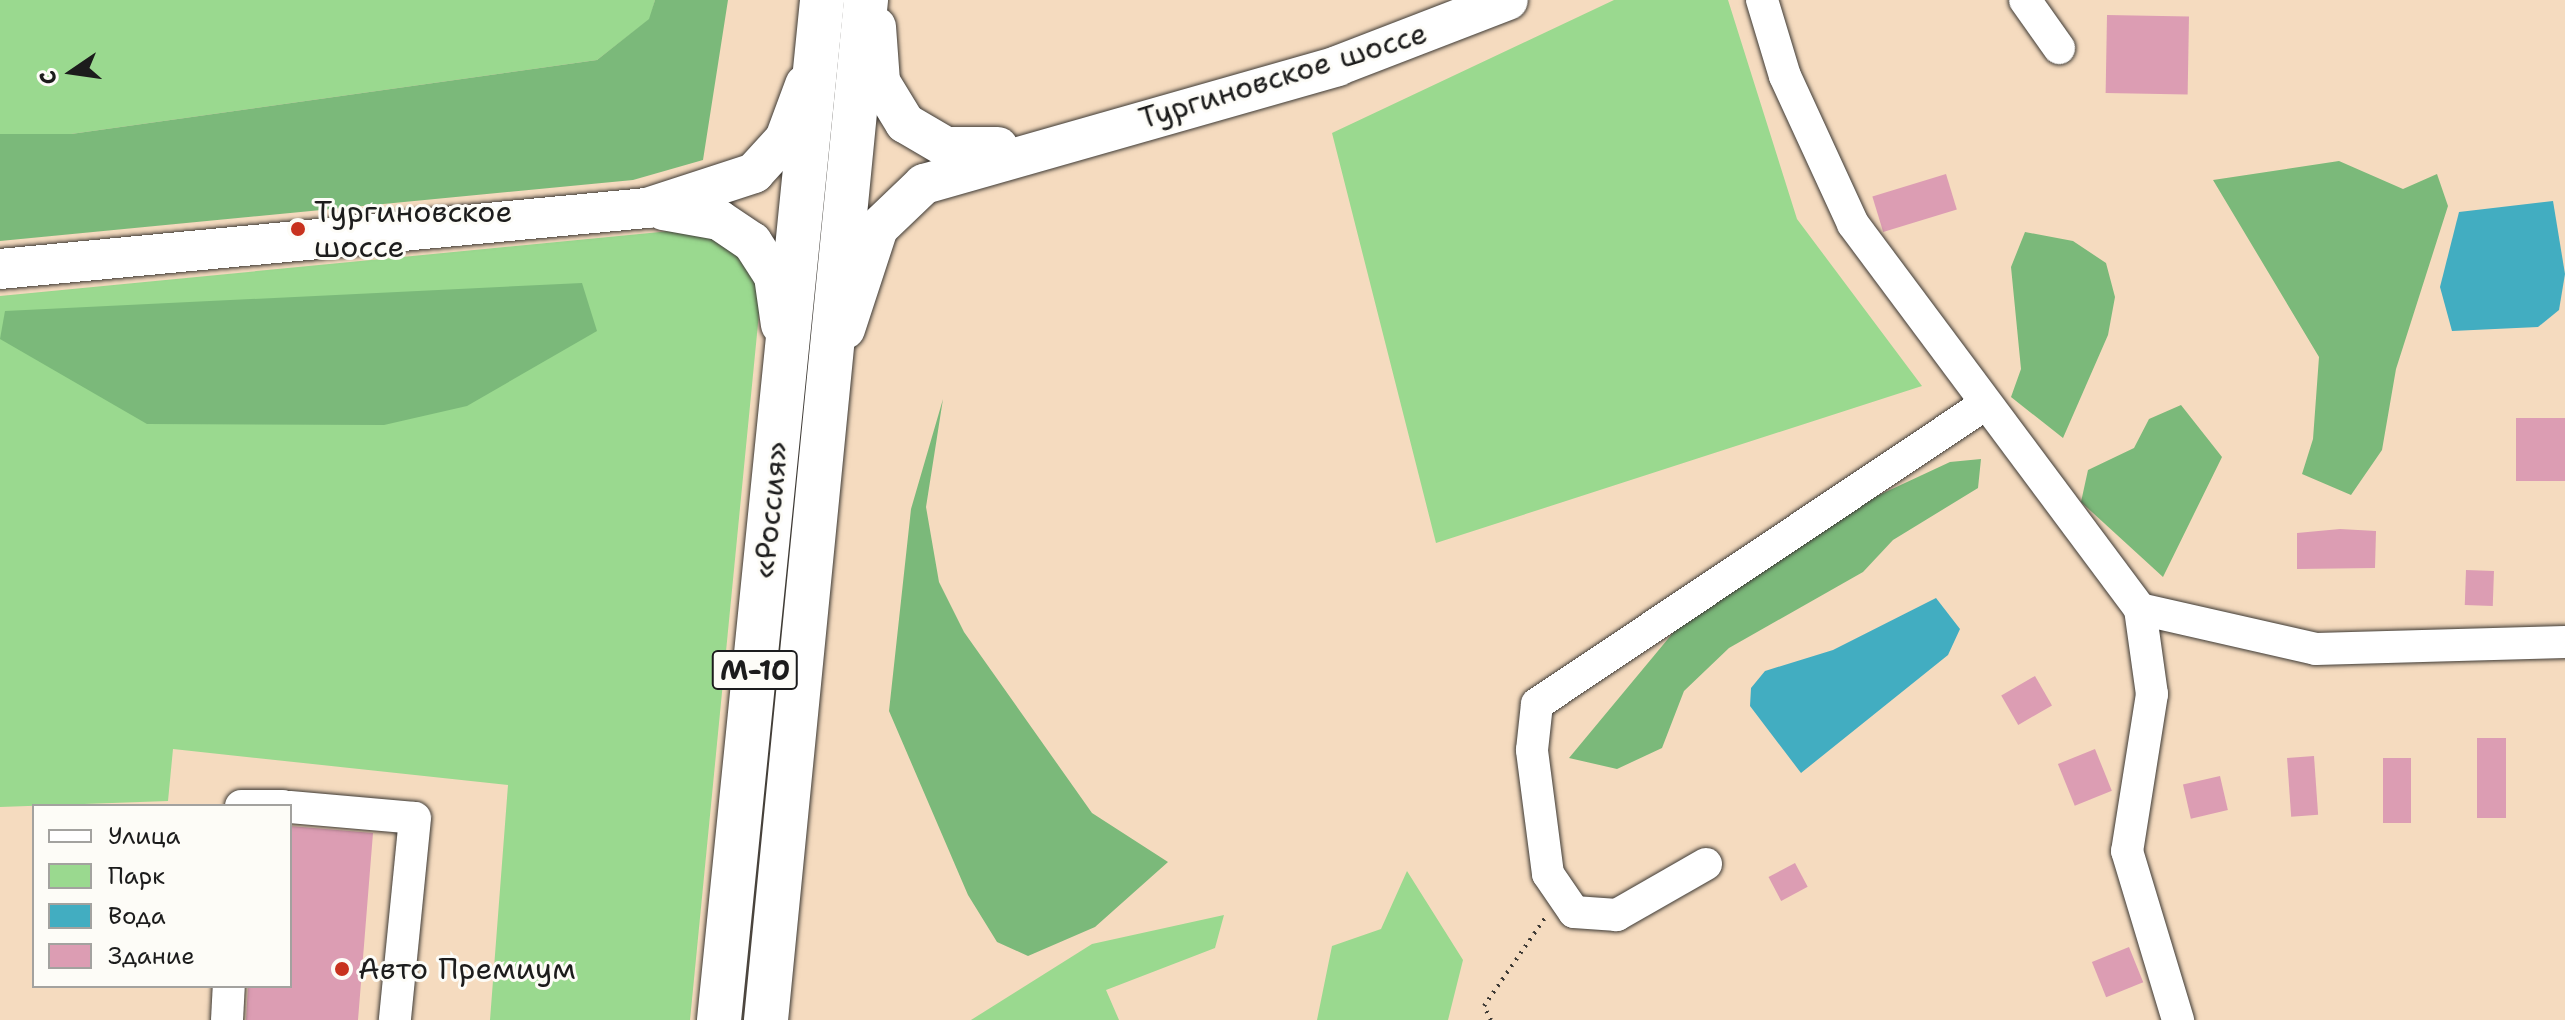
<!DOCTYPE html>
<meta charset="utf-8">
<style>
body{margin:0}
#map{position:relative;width:2565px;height:1020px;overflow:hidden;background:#f5dbbf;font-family:"Shantell Sans",sans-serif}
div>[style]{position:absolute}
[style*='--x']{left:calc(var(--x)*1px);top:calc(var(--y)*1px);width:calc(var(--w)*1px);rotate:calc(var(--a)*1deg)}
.green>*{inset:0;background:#9ad98f}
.forest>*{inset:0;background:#7bb97a}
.water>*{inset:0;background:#42adc1}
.building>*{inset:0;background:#dc9db3;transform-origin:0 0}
.path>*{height:4px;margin-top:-2px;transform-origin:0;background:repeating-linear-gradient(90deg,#3d3934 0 2px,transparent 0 8px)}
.roads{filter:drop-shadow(0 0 2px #3d3934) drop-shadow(0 0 2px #3d3934)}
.minor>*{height:32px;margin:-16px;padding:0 16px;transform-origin:16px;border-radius:16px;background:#fff}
.major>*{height:40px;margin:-20px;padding:0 20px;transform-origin:20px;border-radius:20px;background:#fff}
.highway>*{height:44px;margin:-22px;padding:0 22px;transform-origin:22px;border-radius:22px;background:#fff}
.dots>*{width:22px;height:22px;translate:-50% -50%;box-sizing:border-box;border:4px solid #fdfcf7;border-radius:50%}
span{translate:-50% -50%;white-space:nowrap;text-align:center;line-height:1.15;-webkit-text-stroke:6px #fdfcf7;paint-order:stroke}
.shield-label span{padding:2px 6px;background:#fdfcf7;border:2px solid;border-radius:6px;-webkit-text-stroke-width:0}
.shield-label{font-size:28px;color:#1c1c1c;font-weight:700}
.street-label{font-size:30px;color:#1c1c1c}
.poi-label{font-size:30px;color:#1c1c1c}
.left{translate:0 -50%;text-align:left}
.legend{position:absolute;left:32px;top:804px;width:260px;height:184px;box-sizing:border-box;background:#fdfcf7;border:2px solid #a3a29f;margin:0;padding:10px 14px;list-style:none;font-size:24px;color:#1c1c1c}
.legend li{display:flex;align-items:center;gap:16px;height:40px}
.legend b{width:40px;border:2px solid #a3a29f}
.north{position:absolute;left:32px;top:32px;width:80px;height:80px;-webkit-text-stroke:6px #fdfcf7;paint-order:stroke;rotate:257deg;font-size:22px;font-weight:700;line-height:32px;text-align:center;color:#1c1c1c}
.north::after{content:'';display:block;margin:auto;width:28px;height:36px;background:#1c1c1c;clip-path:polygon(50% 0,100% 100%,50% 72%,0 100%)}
</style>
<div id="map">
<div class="green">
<div style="clip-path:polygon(0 0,655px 0,650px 19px,597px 60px,71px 134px,0 134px)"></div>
<div style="clip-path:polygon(1614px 0,1728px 0,1797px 219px,1922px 386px,1436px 543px,1332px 133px)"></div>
<div style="clip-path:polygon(691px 229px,739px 248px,761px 293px,690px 1020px,490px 1020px,508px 785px,173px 749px,168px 801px,0 807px,0 296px)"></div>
<div style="clip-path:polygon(1407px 871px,1463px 960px,1448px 1020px,1317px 1020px,1332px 946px,1381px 929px)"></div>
<div style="clip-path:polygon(1224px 915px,1215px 948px,1106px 990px,1119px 1020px,971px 1020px,1092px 944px)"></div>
</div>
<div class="forest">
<div style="clip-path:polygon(655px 0,728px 0,703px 160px,633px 180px,0 241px,0 134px,71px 134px,597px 60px,649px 19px)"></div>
<div style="clip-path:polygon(2339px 161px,2403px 189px,2437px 174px,2448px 206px,2396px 369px,2382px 450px,2351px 495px,2302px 474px,2313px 439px,2319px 357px,2213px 180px)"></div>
<div style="clip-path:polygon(2025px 232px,2073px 241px,2106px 263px,2115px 297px,2108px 335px,2063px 438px,2011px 397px,2021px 369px,2011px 267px)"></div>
<div style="clip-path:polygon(582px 283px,597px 331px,467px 406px,384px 425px,147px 424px,0 339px,5px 311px)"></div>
<div style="clip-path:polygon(943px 399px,926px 507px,939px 582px,964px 632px,1092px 813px,1168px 862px,1095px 927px,1028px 956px,997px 942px,968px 895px,889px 711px,911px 509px)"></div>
<div style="clip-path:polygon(2181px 405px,2222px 457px,2163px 577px,2081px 502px,2088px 470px,2134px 448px,2149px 419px)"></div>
<div style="clip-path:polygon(1981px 459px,1978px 488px,1893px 540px,1863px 572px,1729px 648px,1684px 691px,1662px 748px,1617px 769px,1569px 758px,1682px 622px,1877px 496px,1950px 462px)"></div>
</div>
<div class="water">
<div style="clip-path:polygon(2553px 201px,2565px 274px,2559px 310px,2538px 327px,2452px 331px,2440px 287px,2459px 212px)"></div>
<div style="clip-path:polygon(1936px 598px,1960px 629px,1948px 655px,1801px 773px,1750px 706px,1751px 688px,1765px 671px,1833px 650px)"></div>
</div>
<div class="building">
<div style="left:2107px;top:15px;width:82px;height:78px;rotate:1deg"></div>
<div style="left:1946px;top:174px;width:37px;height:77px;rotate:73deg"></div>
<div style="left:2516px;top:418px;width:49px;height:63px"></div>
<div style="clip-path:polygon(2340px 529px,2376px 531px,2375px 568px,2297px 569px,2297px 533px)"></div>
<div style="left:2466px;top:570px;width:28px;height:35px;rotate:2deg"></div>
<div style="left:2035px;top:676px;width:34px;height:39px;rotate:60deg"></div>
<div style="left:2477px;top:738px;width:29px;height:80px"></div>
<div style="left:2095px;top:749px;width:45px;height:40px;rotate:68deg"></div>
<div style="left:2314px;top:756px;width:59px;height:27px;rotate:86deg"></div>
<div style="left:2383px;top:758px;width:28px;height:65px"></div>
<div style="left:2220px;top:776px;width:35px;height:38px;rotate:77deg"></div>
<div style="clip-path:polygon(290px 826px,373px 833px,358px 1020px,246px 1020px,248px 986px,290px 986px)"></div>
<div style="left:1795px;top:863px;width:27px;height:30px;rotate:62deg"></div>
<div style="left:2129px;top:947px;width:38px;height:40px;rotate:68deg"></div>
</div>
<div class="path">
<div style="--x:1491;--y:1020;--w:16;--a:-117"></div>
<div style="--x:1484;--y:1006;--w:107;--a:-55.3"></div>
</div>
<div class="roads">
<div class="minor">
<div style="--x:1762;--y:0;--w:79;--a:73.2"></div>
<div style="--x:1785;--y:76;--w:163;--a:65.3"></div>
<div style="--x:1853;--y:224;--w:480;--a:53.3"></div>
<div style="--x:2140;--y:609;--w:180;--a:12.8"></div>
<div style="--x:2316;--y:649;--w:249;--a:-1.6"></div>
<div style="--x:2025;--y:0;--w:59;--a:54.7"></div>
<div style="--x:2140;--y:609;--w:86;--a:82"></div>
<div style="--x:2152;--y:694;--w:159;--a:99"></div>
<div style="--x:2127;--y:851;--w:177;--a:73.2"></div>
<div style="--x:241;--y:806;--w:42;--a:0"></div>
<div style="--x:290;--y:807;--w:125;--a:5"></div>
<div style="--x:415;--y:818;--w:203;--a:95.7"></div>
<div style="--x:1706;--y:864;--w:103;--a:150.2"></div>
<div style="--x:1617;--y:915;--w:43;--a:-176"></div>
<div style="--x:1574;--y:912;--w:46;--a:-124.4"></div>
<div style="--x:1548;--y:874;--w:125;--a:-97.4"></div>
<div style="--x:1532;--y:750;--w:46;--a:-83.8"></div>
<div style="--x:1537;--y:704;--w:538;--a:-33.78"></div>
<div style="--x:227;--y:1020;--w:34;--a:-87"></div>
</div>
<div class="major">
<div style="--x:876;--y:27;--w:55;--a:85.8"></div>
<div style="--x:880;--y:82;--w:48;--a:58.6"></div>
<div style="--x:905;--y:123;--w:48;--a:30.3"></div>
<div style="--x:946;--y:147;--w:52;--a:0"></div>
<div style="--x:663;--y:210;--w:57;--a:10.1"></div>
<div style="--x:719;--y:220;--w:40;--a:34"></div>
<div style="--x:752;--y:242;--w:40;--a:57.1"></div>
<div style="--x:774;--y:276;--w:49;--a:81.9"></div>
<div style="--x:0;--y:269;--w:650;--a:-5.39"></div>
<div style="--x:647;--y:208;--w:113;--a:-18.1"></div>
<div style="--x:754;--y:173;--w:46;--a:-47.6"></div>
<div style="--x:785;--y:139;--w:58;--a:-69.7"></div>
<div style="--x:845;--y:329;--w:106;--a:-71.9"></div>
<div style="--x:878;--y:228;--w:64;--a:-43.7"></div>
<div style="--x:924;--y:184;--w:430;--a:-15.9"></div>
<div style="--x:1337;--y:66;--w:183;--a:-21.1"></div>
</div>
<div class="highway">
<div style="--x:719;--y:1020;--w:1025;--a:-84.23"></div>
<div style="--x:766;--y:1020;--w:1025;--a:-84.4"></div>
</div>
</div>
<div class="dots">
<div style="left:298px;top:229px;background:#c8321e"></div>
<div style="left:342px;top:969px;background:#c8321e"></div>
</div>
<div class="shield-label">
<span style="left:755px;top:670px">М-10</span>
</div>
<div class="street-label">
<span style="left:1283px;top:76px;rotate:-17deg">Тургиновское шоссе</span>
<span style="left:771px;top:510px;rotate:-84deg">«Россия»</span>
</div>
<div class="poi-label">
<span class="left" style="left:314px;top:229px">Тургиновское<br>шоссе</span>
<span class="left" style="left:358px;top:969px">Авто Премиум</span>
</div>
<ul class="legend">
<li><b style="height:10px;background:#fff"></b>Улица</li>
<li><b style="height:22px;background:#9ad98f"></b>Парк</li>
<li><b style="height:22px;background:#42adc1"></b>Вода</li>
<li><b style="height:22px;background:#dc9db3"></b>Здание</li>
</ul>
<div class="north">С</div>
</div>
